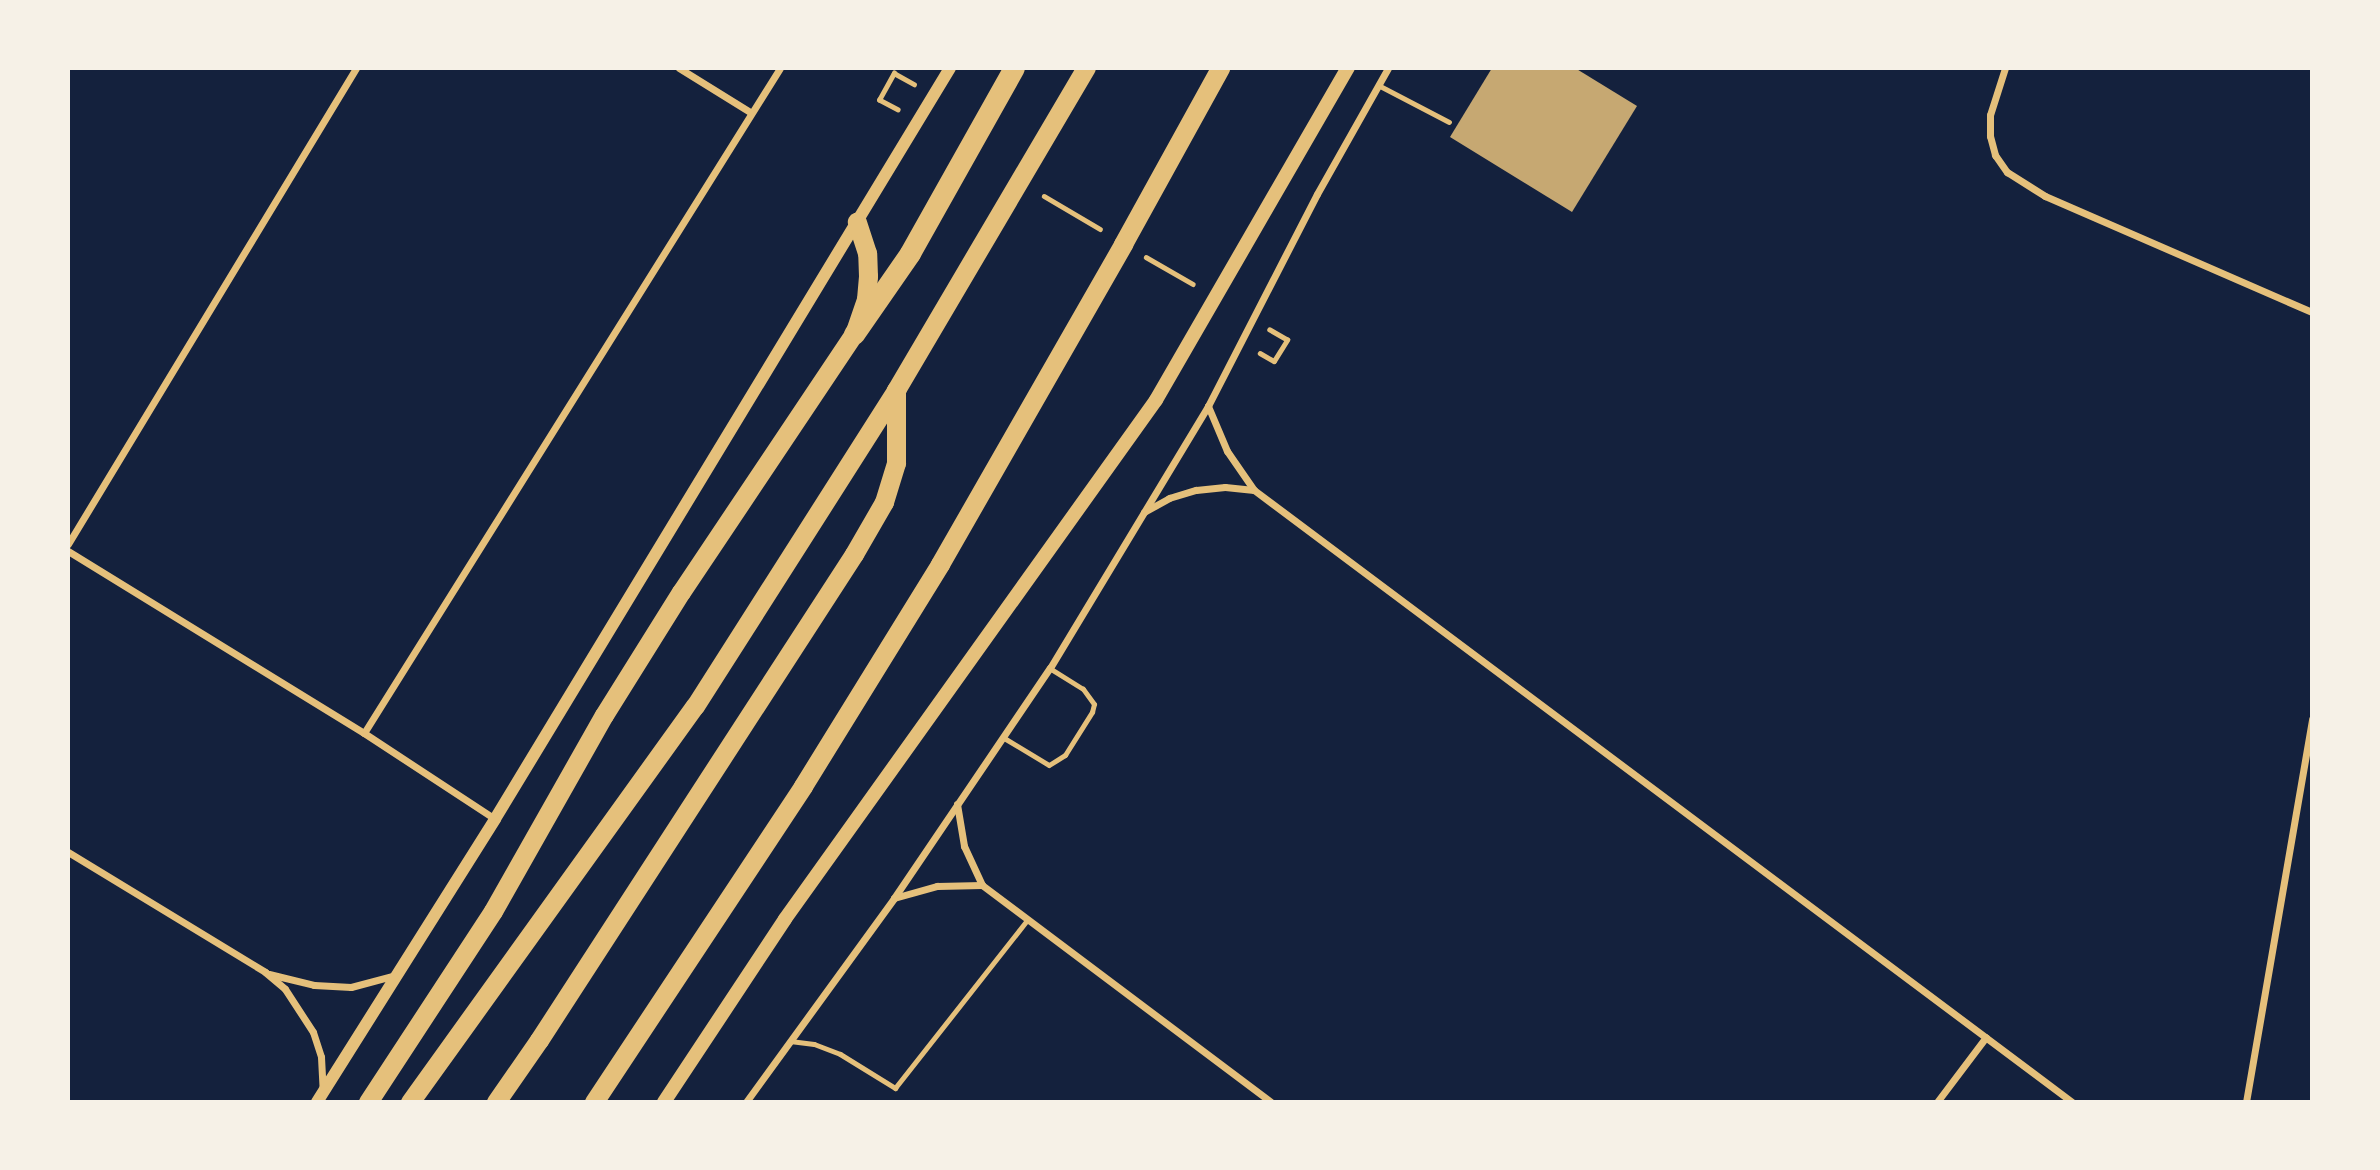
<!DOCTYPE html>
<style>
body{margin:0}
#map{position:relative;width:2380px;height:1170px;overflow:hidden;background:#14213d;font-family:"Zilla Slab",serif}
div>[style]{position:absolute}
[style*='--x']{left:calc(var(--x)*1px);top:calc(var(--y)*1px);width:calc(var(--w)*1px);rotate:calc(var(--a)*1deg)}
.building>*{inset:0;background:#c6a872}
.path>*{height:4.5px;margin:-2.25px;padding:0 2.25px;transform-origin:2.25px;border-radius:2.25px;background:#e5c07b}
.service>*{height:5px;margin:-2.5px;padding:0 2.5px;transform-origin:2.5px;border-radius:2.5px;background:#e5c07b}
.minor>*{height:7px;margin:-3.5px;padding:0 3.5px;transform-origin:3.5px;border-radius:3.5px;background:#e5c07b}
.tertiary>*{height:12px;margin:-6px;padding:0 6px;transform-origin:6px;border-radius:6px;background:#e5c07b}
.secondary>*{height:14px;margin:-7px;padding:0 7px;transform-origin:7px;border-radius:7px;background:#e5c07b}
.trunk>*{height:19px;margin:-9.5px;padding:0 9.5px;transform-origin:9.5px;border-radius:9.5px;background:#e5c07b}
.motorway>*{height:21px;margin:-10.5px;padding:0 10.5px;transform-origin:10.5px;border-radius:10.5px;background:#e5c07b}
span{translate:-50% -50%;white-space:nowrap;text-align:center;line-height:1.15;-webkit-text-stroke:7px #f6f1e7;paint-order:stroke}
.frame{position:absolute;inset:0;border:70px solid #f6f1e7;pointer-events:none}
</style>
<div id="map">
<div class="building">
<div style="clip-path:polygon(1492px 68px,1575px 68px,1637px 106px,1572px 212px,1450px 137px)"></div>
</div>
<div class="path">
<div style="--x:898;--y:110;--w:21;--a:-152"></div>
<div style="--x:879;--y:100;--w:31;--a:-61"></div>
<div style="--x:894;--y:73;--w:23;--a:29"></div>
<div style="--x:1044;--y:196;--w:65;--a:30.5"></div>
<div style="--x:1146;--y:257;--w:54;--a:29.9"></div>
<div style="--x:1260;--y:353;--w:16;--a:30"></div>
<div style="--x:1274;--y:361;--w:25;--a:-58"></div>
<div style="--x:1287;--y:340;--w:20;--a:-150"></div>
</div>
<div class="service">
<div style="--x:1378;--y:85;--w:80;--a:27.5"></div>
<div style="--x:1004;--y:738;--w:52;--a:31"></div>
<div style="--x:1049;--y:765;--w:19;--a:-32"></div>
<div style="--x:1065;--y:755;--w:51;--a:-57.9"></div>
<div style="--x:1092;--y:712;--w:8;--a:-76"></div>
<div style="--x:1094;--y:704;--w:19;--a:-126"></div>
<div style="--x:1083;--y:689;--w:39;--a:-148"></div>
<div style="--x:790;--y:1041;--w:24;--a:7"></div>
<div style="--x:814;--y:1044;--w:28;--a:21"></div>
<div style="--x:840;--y:1054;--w:65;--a:31.7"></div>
<div style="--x:895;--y:1088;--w:214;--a:-51.8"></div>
</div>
<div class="minor">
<div style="--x:679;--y:68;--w:84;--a:31.8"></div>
<div style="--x:2005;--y:68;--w:49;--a:107.7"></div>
<div style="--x:1990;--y:115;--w:21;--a:90"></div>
<div style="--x:1990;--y:136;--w:20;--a:75"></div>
<div style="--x:1995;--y:155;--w:21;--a:55"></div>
<div style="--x:2007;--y:172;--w:45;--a:32.3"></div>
<div style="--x:2045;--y:196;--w:291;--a:23.5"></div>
<div style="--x:1208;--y:406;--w:49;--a:67.1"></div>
<div style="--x:1227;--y:451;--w:47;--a:55.3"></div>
<div style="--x:1254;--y:490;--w:1022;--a:36.8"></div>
<div style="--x:1144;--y:512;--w:29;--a:-29"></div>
<div style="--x:1169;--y:498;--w:28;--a:-17"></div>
<div style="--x:1196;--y:490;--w:29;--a:-6"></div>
<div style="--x:1225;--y:487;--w:29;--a:6"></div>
<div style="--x:68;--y:544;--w:556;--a:-58.82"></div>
<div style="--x:68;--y:551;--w:347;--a:31.6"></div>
<div style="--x:364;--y:733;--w:157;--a:33.3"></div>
<div style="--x:364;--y:733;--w:784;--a:-57.97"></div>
<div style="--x:957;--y:804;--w:43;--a:80.5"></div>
<div style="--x:964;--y:846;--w:43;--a:65.2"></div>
<div style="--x:982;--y:885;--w:361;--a:36.9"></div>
<div style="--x:68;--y:852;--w:231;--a:31.3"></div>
<div style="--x:265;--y:972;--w:26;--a:40"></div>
<div style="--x:285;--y:989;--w:51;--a:56.9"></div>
<div style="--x:313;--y:1032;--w:26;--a:72"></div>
<div style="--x:321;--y:1057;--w:33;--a:87"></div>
<div style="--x:894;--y:898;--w:45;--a:-15.6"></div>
<div style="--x:937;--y:886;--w:45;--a:-1.3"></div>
<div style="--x:269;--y:974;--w:46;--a:13.7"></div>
<div style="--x:314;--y:985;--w:37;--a:3"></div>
<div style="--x:351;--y:987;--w:47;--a:-14.9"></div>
<div style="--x:746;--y:1102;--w:252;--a:-54"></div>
<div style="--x:894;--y:898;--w:278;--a:-55.9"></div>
<div style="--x:1050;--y:668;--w:306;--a:-58.9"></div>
<div style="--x:1208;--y:406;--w:238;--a:-62.8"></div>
<div style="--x:1317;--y:194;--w:145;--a:-60.6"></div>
<div style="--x:1937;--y:1102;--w:81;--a:-53"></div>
<div style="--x:2246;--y:1102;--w:389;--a:-80.2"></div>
</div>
<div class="tertiary">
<div style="--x:317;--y:1102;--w:334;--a:-57.8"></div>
<div style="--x:495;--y:819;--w:878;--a:-58.79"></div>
</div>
<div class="secondary">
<div style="--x:664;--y:1102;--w:219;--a:-56.5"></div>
<div style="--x:785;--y:919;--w:638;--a:-54.44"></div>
<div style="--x:1156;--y:400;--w:384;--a:-60"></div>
</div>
<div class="trunk">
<div style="--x:368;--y:1102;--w:228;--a:-56.8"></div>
<div style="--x:493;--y:911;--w:225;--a:-60.5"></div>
<div style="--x:604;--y:715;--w:145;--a:-58"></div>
<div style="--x:681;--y:592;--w:311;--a:-56.2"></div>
<div style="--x:854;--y:334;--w:37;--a:-71"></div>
<div style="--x:866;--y:299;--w:23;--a:-85"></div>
<div style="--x:868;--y:276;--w:23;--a:-92"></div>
<div style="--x:867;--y:253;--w:33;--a:-108"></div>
<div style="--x:410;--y:1102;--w:488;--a:-54.3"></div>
<div style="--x:695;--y:706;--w:375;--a:-57.5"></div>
<div style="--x:896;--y:390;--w:374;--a:-59.5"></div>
<div style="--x:496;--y:1102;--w:75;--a:-55.3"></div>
<div style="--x:539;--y:1040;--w:579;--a:-57.05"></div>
<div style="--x:854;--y:554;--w:60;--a:-60"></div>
<div style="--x:884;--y:502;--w:41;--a:-72.9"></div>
<div style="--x:896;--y:463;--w:73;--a:-90"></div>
<div style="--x:594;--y:1102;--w:379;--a:-56.5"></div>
<div style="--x:803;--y:786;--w:261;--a:-58.3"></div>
<div style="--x:940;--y:564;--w:369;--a:-60.2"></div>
<div style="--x:1123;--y:244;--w:201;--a:-61.1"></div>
</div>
<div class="motorway">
<div style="--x:854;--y:334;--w:98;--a:-55.3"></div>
<div style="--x:910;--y:253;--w:212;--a:-60.7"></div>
</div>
<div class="frame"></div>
</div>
